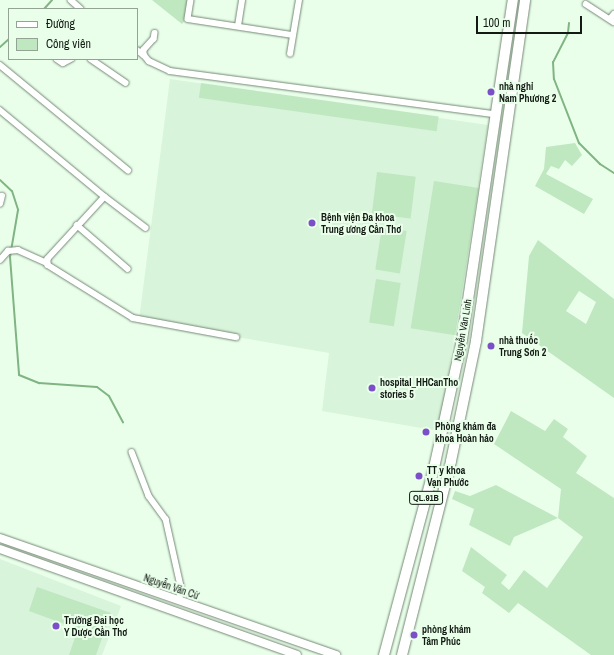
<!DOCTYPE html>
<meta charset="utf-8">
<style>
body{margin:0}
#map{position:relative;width:614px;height:655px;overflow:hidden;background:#e9ffea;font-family:"Archivo Narrow",sans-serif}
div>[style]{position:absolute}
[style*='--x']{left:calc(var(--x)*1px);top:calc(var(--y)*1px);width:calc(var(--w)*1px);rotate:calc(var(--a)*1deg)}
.built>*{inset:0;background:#d8f4da}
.green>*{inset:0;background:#bfe8c1;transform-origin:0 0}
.stream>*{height:2px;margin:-1px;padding:0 1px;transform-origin:1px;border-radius:1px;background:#80b483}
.roads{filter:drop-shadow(0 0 1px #758875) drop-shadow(0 0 1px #758875)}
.street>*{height:5.5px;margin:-2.75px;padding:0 2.75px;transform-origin:2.75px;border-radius:2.75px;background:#fff}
.secondary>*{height:8px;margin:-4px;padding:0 4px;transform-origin:4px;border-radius:4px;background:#fff}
.highway>*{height:10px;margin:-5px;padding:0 5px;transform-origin:5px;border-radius:5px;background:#fff}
.dots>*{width:11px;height:11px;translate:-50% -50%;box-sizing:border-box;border:2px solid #e9ffea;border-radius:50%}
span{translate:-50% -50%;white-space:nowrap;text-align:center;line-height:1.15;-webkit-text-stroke:4px #e9ffea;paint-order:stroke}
.shield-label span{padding:1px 3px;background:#e9ffea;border:1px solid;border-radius:3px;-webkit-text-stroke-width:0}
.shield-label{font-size:9px;color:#121a13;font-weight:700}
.poi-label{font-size:10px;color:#121a13;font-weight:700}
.left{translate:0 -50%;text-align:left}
.street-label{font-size:10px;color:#121a13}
.legend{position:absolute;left:8px;top:8px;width:130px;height:52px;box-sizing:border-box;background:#e9ffea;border:1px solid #93a394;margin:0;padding:5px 7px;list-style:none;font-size:12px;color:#121a13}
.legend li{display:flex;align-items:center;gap:8px;height:20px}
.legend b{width:20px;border:1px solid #93a394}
.scale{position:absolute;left:476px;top:16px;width:106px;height:18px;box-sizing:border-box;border:2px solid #121a13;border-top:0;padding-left:5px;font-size:12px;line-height:14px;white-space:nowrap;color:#121a13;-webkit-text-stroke:3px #e9ffea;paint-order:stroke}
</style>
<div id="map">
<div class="built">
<div style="clip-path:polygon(170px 79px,488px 125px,439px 431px,322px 411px,329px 353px,139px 320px)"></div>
<div style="clip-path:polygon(0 559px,121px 606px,102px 655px,0 655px)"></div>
</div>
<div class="green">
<div style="clip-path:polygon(152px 0,188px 0,185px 20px,182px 24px)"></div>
<div style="left:201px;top:83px;width:240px;height:15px;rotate:8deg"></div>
<div style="clip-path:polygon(575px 143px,582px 155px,572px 166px,565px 160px,559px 169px,551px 166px,546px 174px,593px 199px,584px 214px,535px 186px,544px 169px,546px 147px)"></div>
<div style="left:377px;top:172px;width:39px;height:42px;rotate:7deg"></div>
<div style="left:434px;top:181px;width:45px;height:149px;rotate:9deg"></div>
<div style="left:382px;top:227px;width:25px;height:43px;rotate:9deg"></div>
<div style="clip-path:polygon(evenodd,538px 240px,614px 299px,614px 398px,522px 333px,529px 256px,538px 240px,579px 291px,596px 302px,586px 324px,566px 311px,579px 291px)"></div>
<div style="left:376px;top:279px;width:25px;height:44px;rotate:9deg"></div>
<div style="clip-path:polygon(511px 411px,545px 431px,554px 419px,568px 429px,563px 437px,587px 456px,576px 473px,614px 498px,614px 655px,591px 655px,518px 603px,509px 613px,482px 593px,485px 587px,462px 571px,471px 547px,507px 575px,501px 583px,509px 590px,524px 570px,547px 588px,583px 537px,558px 518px,514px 537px,510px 546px,469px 525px,474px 509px,452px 499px,455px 491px,470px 496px,496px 485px,558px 518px,561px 489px,494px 444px)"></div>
<div style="clip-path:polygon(37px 587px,111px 613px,96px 655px,69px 655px,78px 629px,29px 611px)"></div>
</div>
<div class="stream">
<div style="--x:44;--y:9;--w:12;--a:-48"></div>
<div style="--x:569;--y:23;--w:10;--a:96"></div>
<div style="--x:568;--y:33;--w:33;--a:117"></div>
<div style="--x:553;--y:62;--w:17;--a:87"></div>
<div style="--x:554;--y:79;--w:69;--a:68.7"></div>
<div style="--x:579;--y:143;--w:30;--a:45"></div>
<div style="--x:600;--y:164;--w:17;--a:33"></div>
<div style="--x:0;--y:47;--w:12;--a:-42"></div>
<div style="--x:0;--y:180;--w:16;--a:43"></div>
<div style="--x:12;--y:191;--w:20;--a:72"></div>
<div style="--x:18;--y:210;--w:48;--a:99.7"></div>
<div style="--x:10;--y:257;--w:118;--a:85.6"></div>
<div style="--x:19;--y:375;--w:22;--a:22"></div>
<div style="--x:39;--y:383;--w:58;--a:3.9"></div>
<div style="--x:97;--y:387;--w:15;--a:37"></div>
<div style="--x:109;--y:396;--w:30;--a:62"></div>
</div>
<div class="roads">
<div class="street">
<div style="--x:71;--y:0;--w:13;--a:42"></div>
<div style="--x:191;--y:0;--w:19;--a:99"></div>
<div style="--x:188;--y:19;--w:106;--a:8.7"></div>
<div style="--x:586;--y:4;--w:33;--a:33"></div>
<div style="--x:610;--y:19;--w:6;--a:-51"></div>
<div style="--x:238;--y:26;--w:26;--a:-81"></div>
<div style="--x:155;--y:33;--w:6;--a:99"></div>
<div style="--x:154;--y:39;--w:15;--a:132"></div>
<div style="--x:144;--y:50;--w:5;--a:90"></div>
<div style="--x:144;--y:55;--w:8;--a:50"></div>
<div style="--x:149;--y:61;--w:23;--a:25"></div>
<div style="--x:170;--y:71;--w:327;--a:7.6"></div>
<div style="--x:137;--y:50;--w:9;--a:36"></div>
<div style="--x:290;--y:54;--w:55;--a:-80.5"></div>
<div style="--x:57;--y:59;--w:7;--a:34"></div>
<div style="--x:63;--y:63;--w:9;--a:-27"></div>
<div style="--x:91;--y:59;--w:42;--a:34.4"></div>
<div style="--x:0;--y:65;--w:166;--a:39.4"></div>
<div style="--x:0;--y:110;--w:136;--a:39.6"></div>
<div style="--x:105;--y:197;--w:51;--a:37.1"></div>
<div style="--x:105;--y:197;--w:84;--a:132.6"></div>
<div style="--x:48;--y:259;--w:6;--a:90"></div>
<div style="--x:48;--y:265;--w:100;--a:31.9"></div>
<div style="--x:133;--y:318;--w:105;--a:10.5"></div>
<div style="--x:0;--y:204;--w:8;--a:-76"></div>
<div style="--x:77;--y:225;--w:67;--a:40.8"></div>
<div style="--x:0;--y:260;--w:12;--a:-48"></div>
<div style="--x:8;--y:251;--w:10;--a:-6"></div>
<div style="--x:18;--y:250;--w:32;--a:24"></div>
<div style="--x:132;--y:452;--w:47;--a:68.9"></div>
<div style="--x:149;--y:496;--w:29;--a:54"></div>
<div style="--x:166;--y:519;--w:69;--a:77.4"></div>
<div style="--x:181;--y:586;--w:15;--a:94"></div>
</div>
<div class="secondary">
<div style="--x:0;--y:538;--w:356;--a:19.2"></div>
<div style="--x:0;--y:549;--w:315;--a:19.6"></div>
</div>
<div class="highway">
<div style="--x:384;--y:655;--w:194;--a:-75"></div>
<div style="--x:434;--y:468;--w:131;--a:-77.7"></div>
<div style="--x:462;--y:340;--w:344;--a:-81.5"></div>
<div style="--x:402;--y:655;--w:200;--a:-75.8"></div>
<div style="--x:451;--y:461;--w:123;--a:-78.2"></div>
<div style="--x:476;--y:341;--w:345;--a:-81.8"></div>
</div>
</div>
<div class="dots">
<div style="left:491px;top:92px;background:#7a4fc8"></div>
<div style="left:312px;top:223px;background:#7a4fc8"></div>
<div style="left:491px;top:346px;background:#7a4fc8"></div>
<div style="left:372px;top:388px;background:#7a4fc8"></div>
<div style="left:426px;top:432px;background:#7a4fc8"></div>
<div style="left:419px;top:476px;background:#7a4fc8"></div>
<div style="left:56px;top:626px;background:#7a4fc8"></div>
<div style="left:414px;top:635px;background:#7a4fc8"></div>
</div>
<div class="shield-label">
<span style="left:426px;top:498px">QL.91B</span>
</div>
<div class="poi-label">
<span class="left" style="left:499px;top:92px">nhà nghỉ<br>Nam Phương 2</span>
<span class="left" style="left:321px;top:223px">Bệnh viện Đa khoa<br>Trung ương Cần Thơ</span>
<span class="left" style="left:499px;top:346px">nhà thuốc<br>Trung Sơn 2</span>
<span class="left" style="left:380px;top:388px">hospital_HHCanTho<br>stories 5</span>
<span class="left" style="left:435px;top:432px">Phòng khám đa<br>khoa Hoàn hảo</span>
<span class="left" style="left:427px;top:476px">TT y khoa<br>Vạn Phước</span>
<span class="left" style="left:64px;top:626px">Trường Đại học<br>Y Dược Cần Thơ</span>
<span class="left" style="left:422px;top:635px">phòng khám<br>Tâm Phúc</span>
</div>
<div class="street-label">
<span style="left:463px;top:330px;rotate:-80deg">Nguyễn Văn Linh</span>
<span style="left:171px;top:587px;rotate:19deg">Nguyễn Văn Cừ</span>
</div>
<ul class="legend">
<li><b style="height:5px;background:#fff"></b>Đường</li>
<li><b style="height:11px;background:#bfe8c1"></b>Công viên</li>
</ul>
<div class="scale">100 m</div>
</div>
